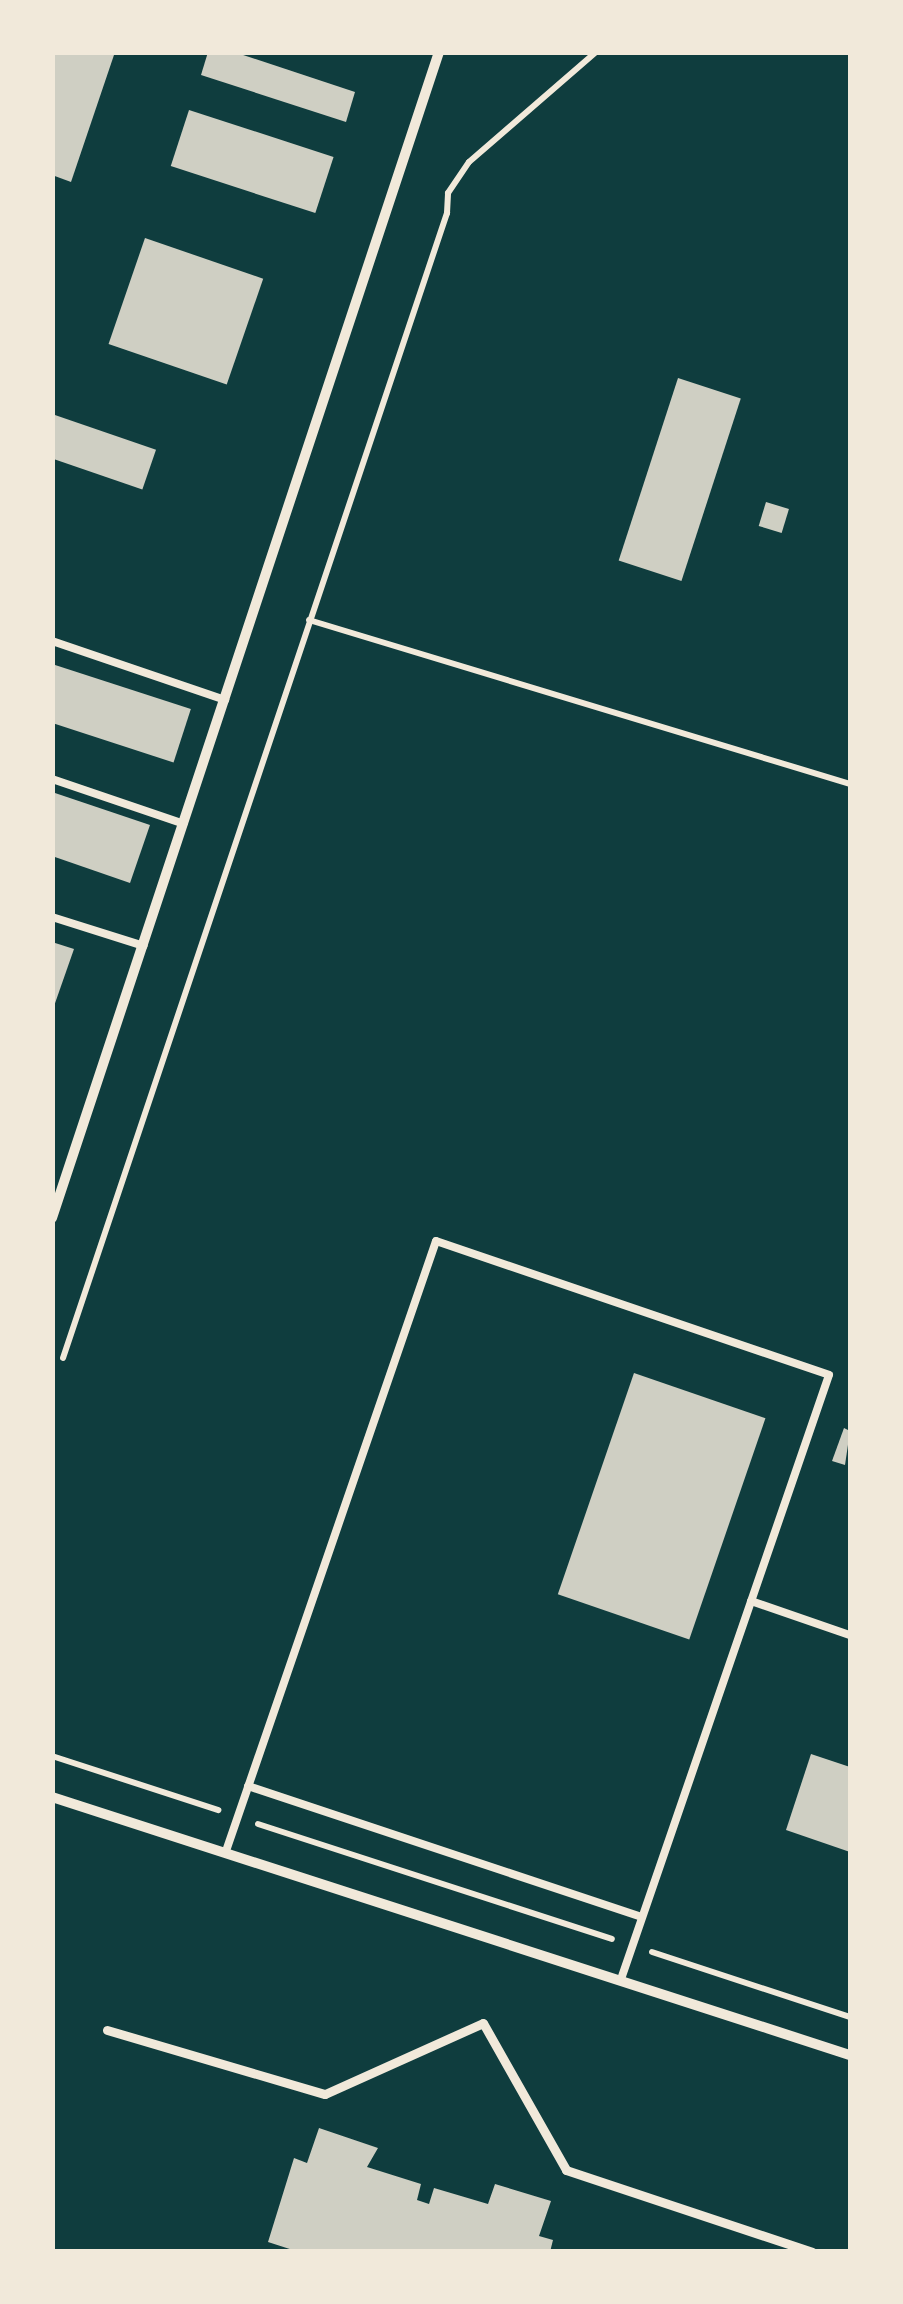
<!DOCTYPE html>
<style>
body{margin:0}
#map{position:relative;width:903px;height:2304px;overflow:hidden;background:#0f3d3e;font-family:Karla,sans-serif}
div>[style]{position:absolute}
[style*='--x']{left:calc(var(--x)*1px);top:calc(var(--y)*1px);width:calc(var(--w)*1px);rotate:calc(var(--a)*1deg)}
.building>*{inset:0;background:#cfcfc3;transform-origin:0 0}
.path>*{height:6px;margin:-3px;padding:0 3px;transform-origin:3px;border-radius:3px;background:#f1e9da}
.service>*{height:8px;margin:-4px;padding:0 4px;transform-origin:4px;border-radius:4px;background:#f1e9da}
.pedestrian>*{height:9px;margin:-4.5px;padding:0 4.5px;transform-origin:4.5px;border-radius:4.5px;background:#f1e9da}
.minor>*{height:10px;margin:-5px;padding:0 5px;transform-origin:5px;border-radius:5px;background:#f1e9da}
span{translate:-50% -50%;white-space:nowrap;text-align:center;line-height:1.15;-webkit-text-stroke:10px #f1e9da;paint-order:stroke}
.frame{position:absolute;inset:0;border:55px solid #f1e9da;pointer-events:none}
</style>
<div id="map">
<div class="building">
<div style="clip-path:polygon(52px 52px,115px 52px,71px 182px,52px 175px)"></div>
<div style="clip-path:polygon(208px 52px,234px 52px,355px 92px,346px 122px,201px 75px)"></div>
<div style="left:189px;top:110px;width:152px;height:59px;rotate:18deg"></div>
<div style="left:145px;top:238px;width:125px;height:112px;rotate:19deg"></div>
<div style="left:678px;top:378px;width:66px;height:192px;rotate:18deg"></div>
<div style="left:52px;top:414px;width:110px;height:42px;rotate:19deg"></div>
<div style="left:766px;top:502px;width:24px;height:25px;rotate:17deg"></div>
<div style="left:52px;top:664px;width:146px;height:56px;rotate:18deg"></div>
<div style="clip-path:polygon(52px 792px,150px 825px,130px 883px,52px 856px)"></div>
<div style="clip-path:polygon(52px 942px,74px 949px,53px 1009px,52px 1009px)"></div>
<div style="left:634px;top:1373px;width:139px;height:234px;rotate:19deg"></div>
<div style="clip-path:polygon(844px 1428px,850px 1431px,845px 1465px,832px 1461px)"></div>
<div style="clip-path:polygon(811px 1754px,850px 1767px,850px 1852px,786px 1830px)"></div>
<div style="clip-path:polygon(319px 2128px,378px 2148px,367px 2167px,421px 2184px,417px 2200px,429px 2204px,434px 2188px,488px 2204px,495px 2184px,551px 2201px,539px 2236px,553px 2240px,550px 2252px,299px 2252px,268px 2242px,294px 2158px,307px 2163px)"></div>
</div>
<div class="path">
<div style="--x:309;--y:620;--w:565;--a:16.86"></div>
<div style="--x:63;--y:1358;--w:1208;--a:-71.46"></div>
<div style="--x:447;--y:213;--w:20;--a:-87"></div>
<div style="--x:448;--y:193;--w:37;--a:-56"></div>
<div style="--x:469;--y:162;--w:168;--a:-40.9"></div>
<div style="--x:52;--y:1756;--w:175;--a:18"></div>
<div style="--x:258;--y:1824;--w:372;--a:18"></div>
<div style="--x:652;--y:1952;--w:208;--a:18.2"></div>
</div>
<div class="service">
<div style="--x:52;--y:641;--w:183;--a:18.8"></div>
<div style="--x:52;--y:779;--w:139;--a:18.8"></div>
<div style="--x:52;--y:917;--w:96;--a:17.5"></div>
<div style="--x:751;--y:1601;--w:105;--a:19"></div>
<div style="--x:248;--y:1786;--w:415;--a:18.4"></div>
<div style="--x:226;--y:1851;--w:645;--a:-71"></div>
<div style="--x:436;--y:1241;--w:415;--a:18.8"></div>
<div style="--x:829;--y:1375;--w:639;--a:109"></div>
</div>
<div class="pedestrian">
<div style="--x:107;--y:2030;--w:227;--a:16.4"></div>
<div style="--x:325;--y:2094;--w:173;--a:-24.2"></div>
<div style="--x:483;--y:2023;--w:169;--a:60.5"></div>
<div style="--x:566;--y:2170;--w:259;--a:18.4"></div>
</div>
<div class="minor">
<div style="--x:52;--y:1218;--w:1229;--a:-71.64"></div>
<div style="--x:52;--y:1797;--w:839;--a:17.92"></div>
</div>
<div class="frame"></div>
</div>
